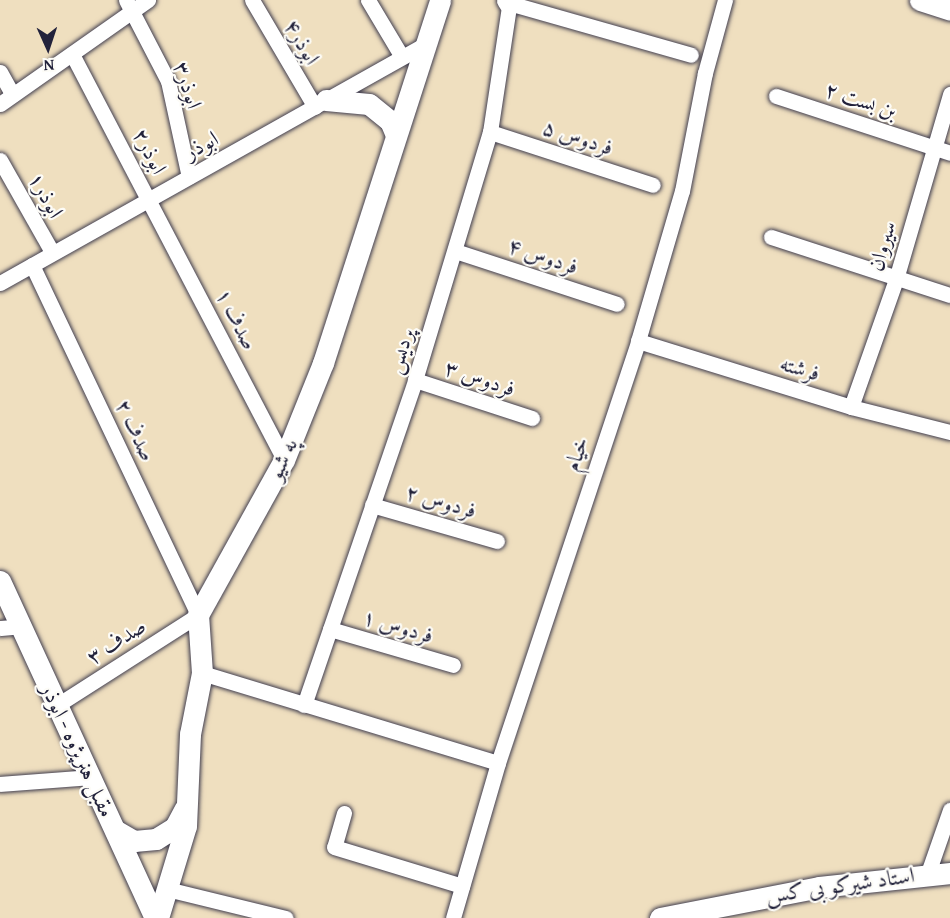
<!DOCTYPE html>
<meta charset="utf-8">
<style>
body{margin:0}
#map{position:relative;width:950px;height:918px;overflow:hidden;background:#efdfbf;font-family:"Gentium Book Plus",Amiri,serif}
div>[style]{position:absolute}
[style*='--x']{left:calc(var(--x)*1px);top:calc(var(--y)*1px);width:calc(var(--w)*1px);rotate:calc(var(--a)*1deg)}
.roads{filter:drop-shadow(0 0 2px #413e4f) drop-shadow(0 0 2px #413e4f)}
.street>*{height:15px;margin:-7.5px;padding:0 7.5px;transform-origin:7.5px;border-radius:7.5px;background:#fff}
.secondary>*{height:21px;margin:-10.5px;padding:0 10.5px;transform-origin:10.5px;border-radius:10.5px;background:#fff}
span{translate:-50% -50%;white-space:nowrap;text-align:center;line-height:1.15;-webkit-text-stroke:4.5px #fdfcf7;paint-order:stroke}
.street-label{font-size:22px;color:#22223b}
.north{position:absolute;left:18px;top:18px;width:60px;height:60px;-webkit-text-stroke:4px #fdfcf7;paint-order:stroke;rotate:177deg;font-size:16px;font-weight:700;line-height:24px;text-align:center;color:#22223b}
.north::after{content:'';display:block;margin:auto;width:21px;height:27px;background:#22223b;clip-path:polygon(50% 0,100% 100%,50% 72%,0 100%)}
</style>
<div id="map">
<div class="roads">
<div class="street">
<div style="--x:126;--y:0;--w:91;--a:62.6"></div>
<div style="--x:168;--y:81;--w:98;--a:77.7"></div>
<div style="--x:252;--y:0;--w:124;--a:59.5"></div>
<div style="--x:368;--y:0;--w:66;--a:59.2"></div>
<div style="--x:509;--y:3;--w:189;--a:15.9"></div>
<div style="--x:72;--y:54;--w:458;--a:62.4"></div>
<div style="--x:0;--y:72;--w:26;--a:61"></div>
<div style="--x:776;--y:96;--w:183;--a:18.1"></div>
<div style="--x:0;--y:104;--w:181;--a:-35.1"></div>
<div style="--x:490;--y:132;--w:171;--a:18"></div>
<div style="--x:0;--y:160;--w:106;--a:60.5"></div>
<div style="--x:771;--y:237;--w:188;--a:18"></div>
<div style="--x:455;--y:251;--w:170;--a:18.1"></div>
<div style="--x:32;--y:265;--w:387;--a:64.6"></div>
<div style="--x:198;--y:615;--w:167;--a:147.4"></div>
<div style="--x:0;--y:283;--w:486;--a:-29.3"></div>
<div style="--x:638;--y:341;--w:223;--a:17.2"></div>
<div style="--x:851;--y:407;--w:102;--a:14.2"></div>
<div style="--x:415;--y:380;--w:123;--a:18"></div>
<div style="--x:851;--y:407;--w:136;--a:-70.6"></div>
<div style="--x:896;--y:279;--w:193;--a:-73.7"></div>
<div style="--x:372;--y:505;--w:130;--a:16.1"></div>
<div style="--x:0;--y:628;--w:21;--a:-5"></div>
<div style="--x:330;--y:629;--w:128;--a:16.3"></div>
<div style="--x:202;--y:673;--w:309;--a:16.9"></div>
<div style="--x:304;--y:705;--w:343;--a:-71.1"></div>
<div style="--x:415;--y:380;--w:259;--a:-73.2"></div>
<div style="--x:490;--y:132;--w:134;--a:-81.4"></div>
<div style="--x:0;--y:784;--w:91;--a:-4.4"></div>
<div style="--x:344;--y:813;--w:35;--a:106"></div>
<div style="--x:334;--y:847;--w:134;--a:16.9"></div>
<div style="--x:928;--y:873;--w:67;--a:-70.8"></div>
<div style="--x:167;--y:889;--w:122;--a:13.7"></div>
<div style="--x:453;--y:918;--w:161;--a:-73.8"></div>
<div style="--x:498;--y:763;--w:445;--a:-71.6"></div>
<div style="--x:638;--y:341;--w:156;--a:-73.7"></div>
<div style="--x:682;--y:191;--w:120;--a:-79"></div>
<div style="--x:705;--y:73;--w:76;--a:-74.7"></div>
</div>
<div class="secondary">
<div style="--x:507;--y:0;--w:4;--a:56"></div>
<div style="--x:920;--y:0;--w:32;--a:18"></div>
<div style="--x:326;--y:100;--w:43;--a:5.3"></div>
<div style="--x:369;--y:104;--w:27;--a:39"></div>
<div style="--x:390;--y:121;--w:13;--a:67"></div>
<div style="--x:0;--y:581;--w:371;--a:65.3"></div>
<div style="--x:115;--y:830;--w:22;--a:30"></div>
<div style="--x:134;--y:841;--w:22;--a:-5"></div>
<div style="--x:156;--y:839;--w:22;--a:-32"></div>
<div style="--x:175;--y:827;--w:21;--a:-62"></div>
<div style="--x:158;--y:918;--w:96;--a:-73.1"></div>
<div style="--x:186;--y:826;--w:92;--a:-87.5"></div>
<div style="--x:190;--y:734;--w:62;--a:-78.9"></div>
<div style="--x:202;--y:673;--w:58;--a:-93.9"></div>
<div style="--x:198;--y:615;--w:177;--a:-61"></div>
<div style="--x:284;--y:460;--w:105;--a:-68.1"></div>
<div style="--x:323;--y:363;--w:381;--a:-72.1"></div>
<div style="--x:660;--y:918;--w:162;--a:-11"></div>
<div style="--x:819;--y:887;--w:132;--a:-6.1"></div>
</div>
</div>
<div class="street-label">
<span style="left:302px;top:42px;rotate:59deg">ابوذر۴</span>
<span style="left:188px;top:85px;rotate:72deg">ابوذر۳</span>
<span style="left:861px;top:100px;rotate:18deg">بن بست ۲</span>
<span style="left:578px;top:137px;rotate:18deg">فردوس ۵</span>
<span style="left:201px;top:145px;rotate:-29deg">ابوذر</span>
<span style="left:150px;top:151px;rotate:63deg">ابوذر۲</span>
<span style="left:46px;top:195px;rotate:61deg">ابوذر۱</span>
<span style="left:882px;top:246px;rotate:-74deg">سیروان</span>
<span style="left:543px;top:256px;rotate:18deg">فردوس ۴</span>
<span style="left:237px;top:319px;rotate:63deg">صدف ۱</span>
<span style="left:400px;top:351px;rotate:-72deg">پردیس</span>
<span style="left:800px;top:368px;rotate:17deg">فرشته</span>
<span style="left:480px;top:378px;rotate:18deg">فردوس ۳</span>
<span style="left:136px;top:430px;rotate:65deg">صدف ۲</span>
<span style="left:576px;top:454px;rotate:-72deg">خیام</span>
<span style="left:282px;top:459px;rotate:-65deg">په شیو</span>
<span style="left:441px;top:501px;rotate:16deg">فردوس ۲</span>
<span style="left:398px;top:626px;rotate:16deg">فردوس ۱</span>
<span style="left:116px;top:641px;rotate:-33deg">صدف ۳</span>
<span style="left:78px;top:750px;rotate:65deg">مقبل هنرپژوه - ابوذر</span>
<span style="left:840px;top:885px;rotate:-8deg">استاد شیرکو بی کس</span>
</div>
<div class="north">N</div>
</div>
